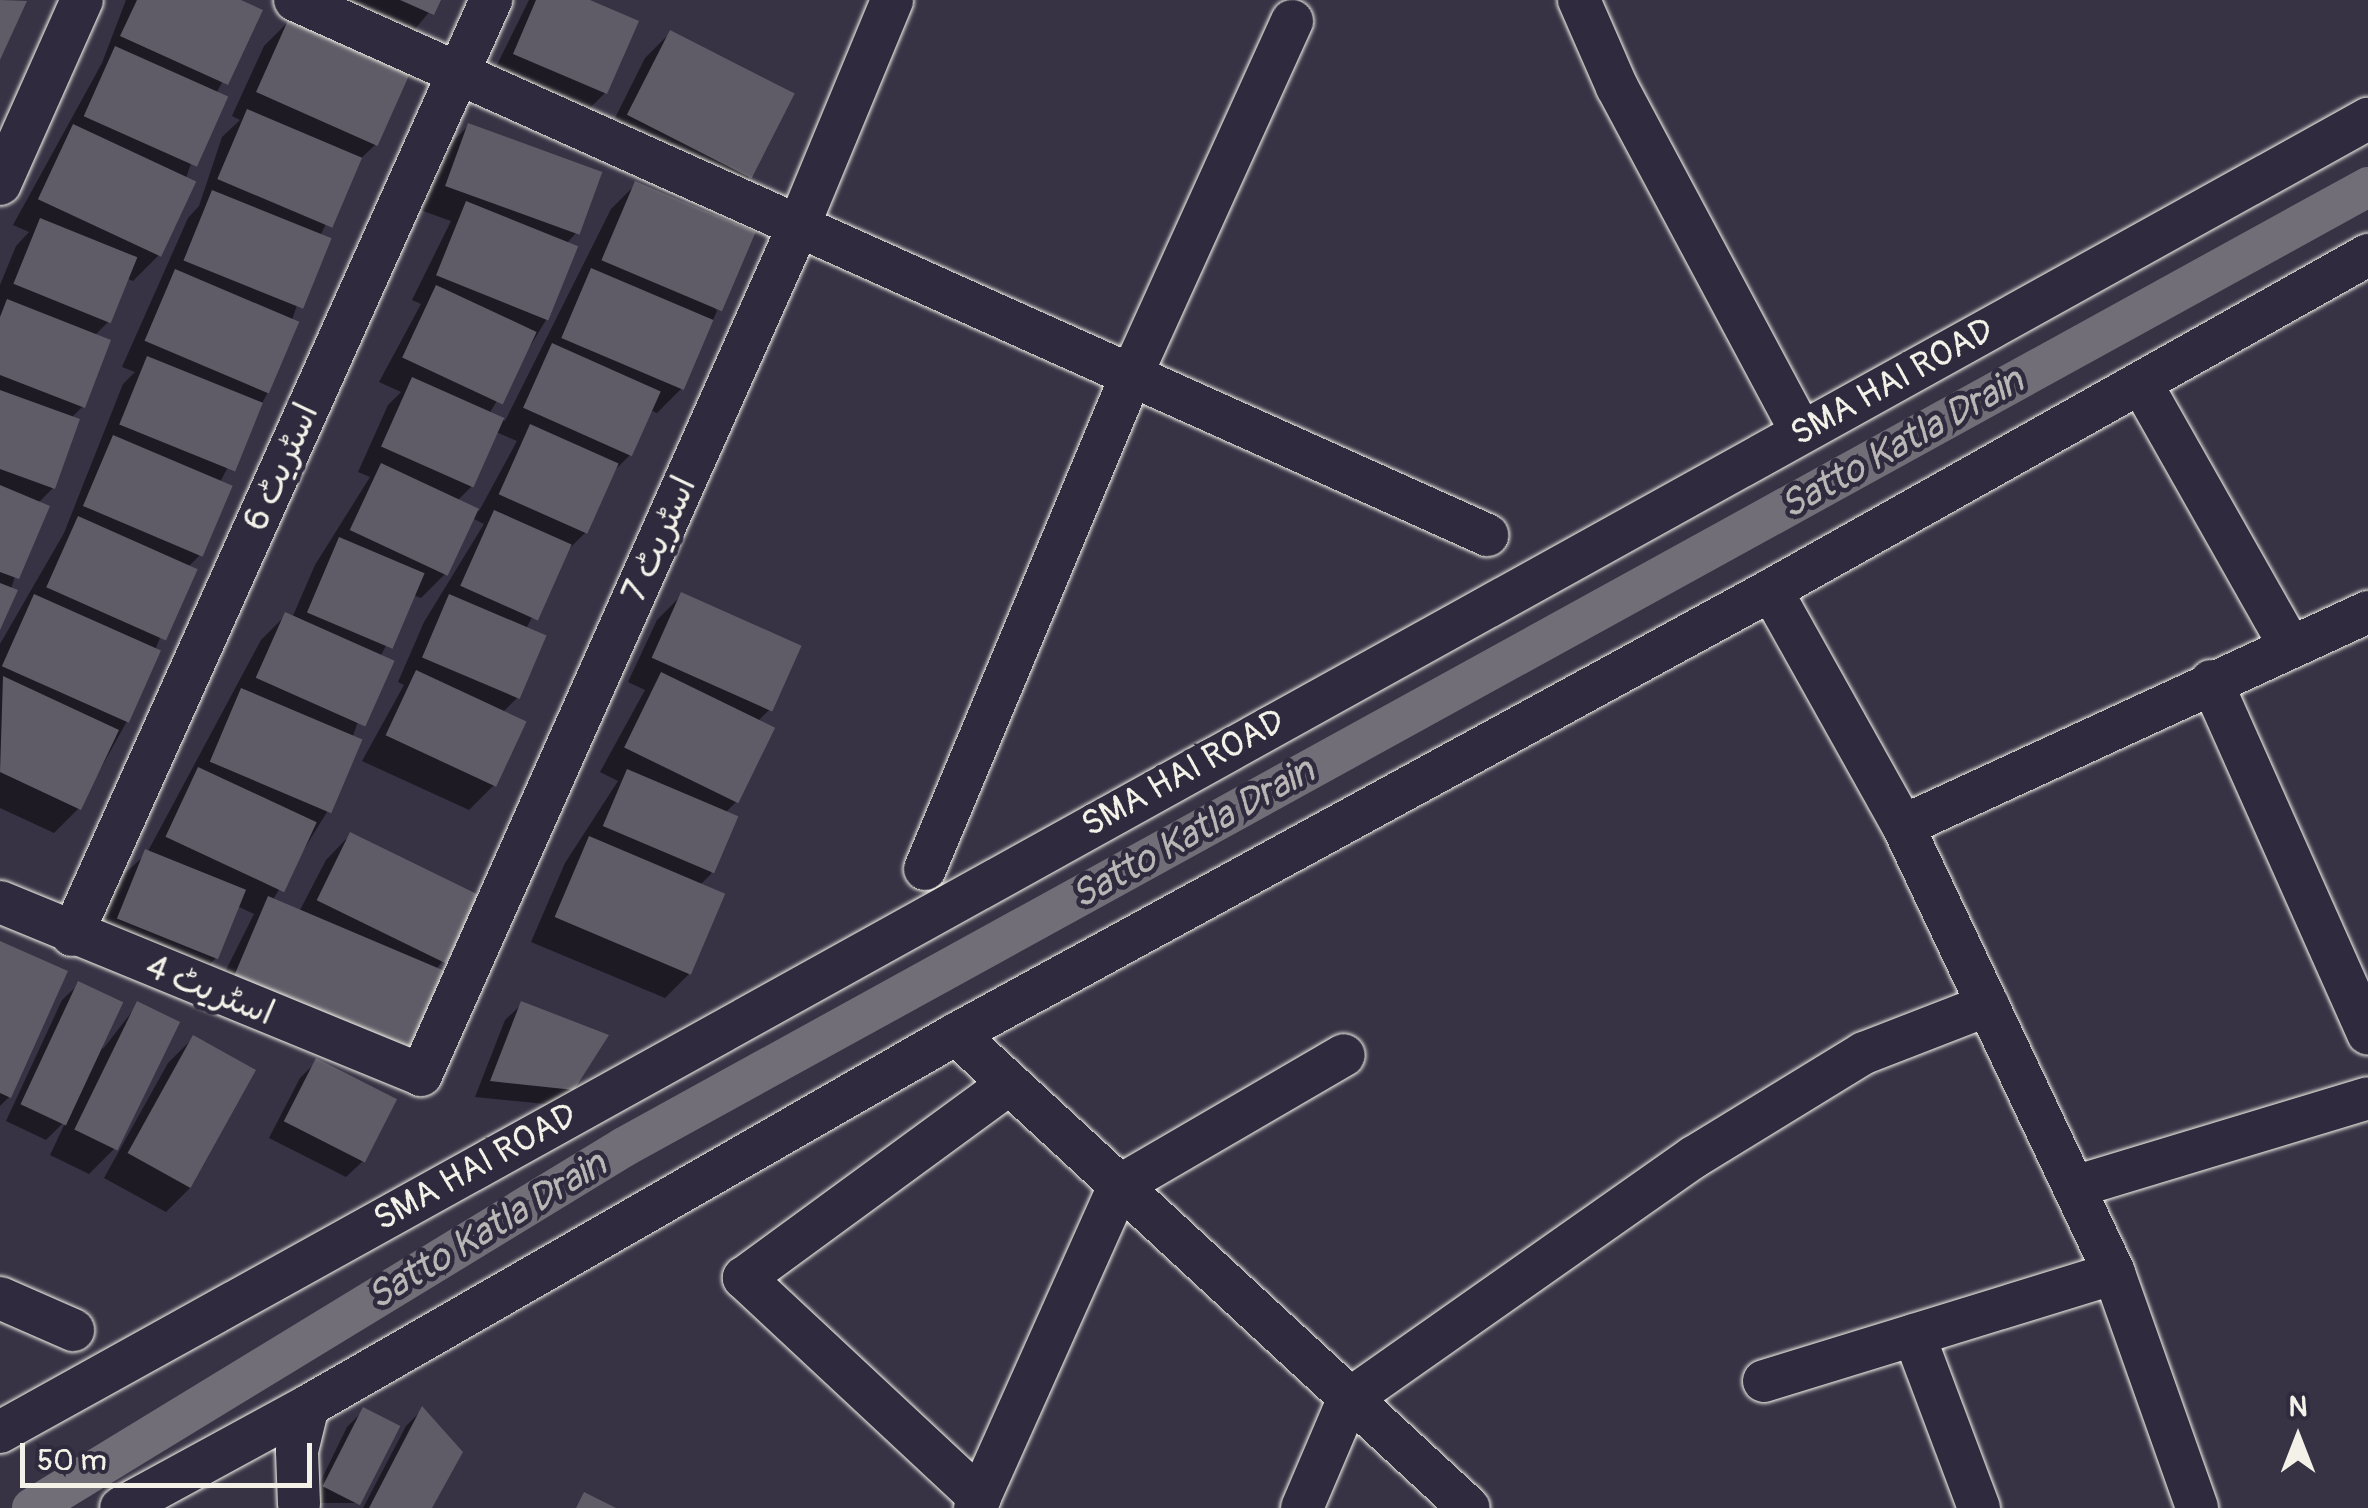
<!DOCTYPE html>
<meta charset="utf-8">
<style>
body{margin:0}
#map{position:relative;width:2368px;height:1508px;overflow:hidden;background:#373244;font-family:Pangolin,"Playpen Sans Arabic",sans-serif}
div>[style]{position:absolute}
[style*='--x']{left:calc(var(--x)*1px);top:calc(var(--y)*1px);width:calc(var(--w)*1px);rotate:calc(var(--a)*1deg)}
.shadow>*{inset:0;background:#0007}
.canal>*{height:40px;margin:-20px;padding:0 20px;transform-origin:20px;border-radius:20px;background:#726e77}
.building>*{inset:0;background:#5f5c67;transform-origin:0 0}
.roads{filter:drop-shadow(0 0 2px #f4f1e8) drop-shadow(0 0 2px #f4f1e8)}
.minor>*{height:42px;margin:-21px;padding:0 21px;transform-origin:21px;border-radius:21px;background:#2f2a3d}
span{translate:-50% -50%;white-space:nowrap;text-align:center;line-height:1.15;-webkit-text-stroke:9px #2f2a3d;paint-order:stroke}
.street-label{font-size:35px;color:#f4f1e8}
.water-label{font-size:38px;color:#bab6b5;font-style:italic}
.north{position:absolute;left:2248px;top:1388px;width:100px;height:100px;-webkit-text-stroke:8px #2f2a3d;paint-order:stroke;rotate:0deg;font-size:28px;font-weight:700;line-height:40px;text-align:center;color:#f4f1e8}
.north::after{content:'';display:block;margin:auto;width:35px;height:45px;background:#f4f1e8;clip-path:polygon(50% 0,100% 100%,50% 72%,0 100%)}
.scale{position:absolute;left:20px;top:1443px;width:292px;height:45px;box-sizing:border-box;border:5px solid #f4f1e8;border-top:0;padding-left:12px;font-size:30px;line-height:35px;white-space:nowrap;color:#f4f1e8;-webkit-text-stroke:8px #2f2a3d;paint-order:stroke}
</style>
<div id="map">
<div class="shadow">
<div style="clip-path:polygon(126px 0,235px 0,259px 11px,216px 94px,158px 256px,133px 281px,126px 278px,109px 321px,94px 336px,83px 406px,71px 418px,53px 488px,38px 503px,0 624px,0 285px,16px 246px,29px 232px,13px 225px,102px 63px)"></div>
<div style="clip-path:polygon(319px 0,439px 0,407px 39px)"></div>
<div style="clip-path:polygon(529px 0,584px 0,636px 22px,605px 93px,580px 118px,490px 79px)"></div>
<div style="clip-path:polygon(289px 21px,375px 145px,357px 162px,320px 236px,268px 392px,220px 482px,201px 554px,188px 567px,127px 721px,79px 808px,54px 833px,0 808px,0 644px,64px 533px,123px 384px,135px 372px,122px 367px,188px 218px,199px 206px,222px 137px,240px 120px,232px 116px,264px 46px)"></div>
<div style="clip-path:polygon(670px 33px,791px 94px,750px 176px,725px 201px,604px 140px,645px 58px)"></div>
<div style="clip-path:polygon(evenodd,468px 126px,577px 232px,565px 245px,546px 320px,489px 414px,505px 421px,611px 209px,636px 184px,717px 311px,682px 388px,657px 413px,650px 410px,631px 454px,612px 473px,585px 533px,565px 553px,526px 629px,518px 697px,503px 712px,494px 785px,469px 810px,362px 761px,404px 685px,398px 682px,424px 622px,484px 524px,472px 518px,446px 573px,421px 598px,413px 595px,380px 657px,327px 812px,272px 901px,299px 912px,326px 860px,350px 835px,442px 962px,435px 970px,210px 1002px,254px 914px,237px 906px,215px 959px,190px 984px,93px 944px,121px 877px,147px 853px,261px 640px,286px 615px,292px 618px,315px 565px,370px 477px,358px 472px,388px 405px,401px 392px,379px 382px,421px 304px,412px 300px,451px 221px,420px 210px,443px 151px,468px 126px,496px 432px,517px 441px,479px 511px,457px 501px,472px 486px,496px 432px)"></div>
<div style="clip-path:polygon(682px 595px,769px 710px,757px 722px,736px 802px,724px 814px,711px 874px,700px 885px,690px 973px,665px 998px,531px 942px,565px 863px,618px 781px,600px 772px,645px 690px,628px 682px,657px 620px)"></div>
<div style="clip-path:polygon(0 944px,9px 1097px,0 1106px)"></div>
<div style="clip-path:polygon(79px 984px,103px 1049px,138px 1004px,114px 1149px,89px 1174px,50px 1155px,67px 1119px,46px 1140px,6px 1121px,62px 1000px)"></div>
<div style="clip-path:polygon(522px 1004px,572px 1088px,555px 1105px,475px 1097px,505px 1020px)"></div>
<div style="clip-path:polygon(193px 1038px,191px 1187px,166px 1212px,104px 1178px,168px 1063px)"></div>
<div style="clip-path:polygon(317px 1061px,363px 1161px,346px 1177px,269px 1138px,300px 1078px)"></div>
<div style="clip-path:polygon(364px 1410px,360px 1503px,310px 1503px,347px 1427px)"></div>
<div style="clip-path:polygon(422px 1410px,429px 1508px,363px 1508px,406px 1426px)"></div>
</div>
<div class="canal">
<div style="--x:32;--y:1508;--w:693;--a:-31.37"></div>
<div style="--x:624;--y:1147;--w:1991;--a:-28.83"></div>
</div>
<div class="building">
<div style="clip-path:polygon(0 0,27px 1px,0 60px)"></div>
<div style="clip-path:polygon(137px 0,241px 0,263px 10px,228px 85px,120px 36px)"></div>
<div style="clip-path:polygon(400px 0,441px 0,434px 15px)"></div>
<div style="clip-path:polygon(536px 0,590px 0,639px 21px,607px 94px,513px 54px)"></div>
<div style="left:289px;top:18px;width:133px;height:81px;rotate:24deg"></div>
<div style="left:670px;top:30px;width:140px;height:95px;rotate:27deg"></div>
<div style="left:115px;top:46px;width:124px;height:77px;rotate:24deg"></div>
<div style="left:247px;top:109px;width:125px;height:76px;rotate:23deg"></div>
<div style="left:468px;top:123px;width:143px;height:67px;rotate:20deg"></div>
<div style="left:73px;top:124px;width:136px;height:83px;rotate:25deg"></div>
<div style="left:635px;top:181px;width:131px;height:86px;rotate:23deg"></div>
<div style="left:212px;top:190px;width:129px;height:76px;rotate:22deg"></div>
<div style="left:466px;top:201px;width:121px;height:80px;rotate:22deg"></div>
<div style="left:40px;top:218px;width:105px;height:71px;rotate:22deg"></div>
<div style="left:591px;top:268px;width:133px;height:76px;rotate:23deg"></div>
<div style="left:175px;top:269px;width:135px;height:78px;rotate:23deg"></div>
<div style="left:436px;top:285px;width:111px;height:80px;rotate:25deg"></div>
<div style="clip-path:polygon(7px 299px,111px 340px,85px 408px,0 375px,0 317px)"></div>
<div style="left:552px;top:343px;width:119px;height:71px;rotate:24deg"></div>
<div style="left:147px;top:356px;width:125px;height:74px;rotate:22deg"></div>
<div style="left:412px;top:377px;width:101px;height:76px;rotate:24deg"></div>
<div style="clip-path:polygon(0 390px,80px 419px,55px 489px,0 469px)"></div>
<div style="left:530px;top:424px;width:97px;height:77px;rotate:24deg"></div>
<div style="left:113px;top:435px;width:130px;height:77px;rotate:23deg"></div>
<div style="left:381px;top:463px;width:108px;height:74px;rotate:25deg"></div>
<div style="clip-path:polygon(0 485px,50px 506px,19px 579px,0 572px)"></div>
<div style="left:494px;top:510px;width:85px;height:83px;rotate:24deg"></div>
<div style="left:78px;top:516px;width:131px;height:78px;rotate:24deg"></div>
<div style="left:339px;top:537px;width:93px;height:82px;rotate:23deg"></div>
<div style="clip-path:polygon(0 583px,18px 590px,0 630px)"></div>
<div style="left:681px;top:592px;width:132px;height:72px;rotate:24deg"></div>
<div style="left:34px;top:594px;width:139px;height:79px;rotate:24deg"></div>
<div style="left:449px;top:594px;width:106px;height:69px;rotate:23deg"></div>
<div style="left:285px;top:612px;width:120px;height:72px;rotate:24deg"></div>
<div style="left:416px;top:670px;width:122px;height:72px;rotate:25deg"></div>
<div style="left:661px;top:672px;width:127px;height:84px;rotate:26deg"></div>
<div style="clip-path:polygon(3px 676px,119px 730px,81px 810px,0 772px)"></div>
<div style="left:241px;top:688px;width:132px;height:80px;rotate:23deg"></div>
<div style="left:198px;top:767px;width:131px;height:77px;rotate:25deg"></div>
<div style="left:627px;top:769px;width:121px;height:62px;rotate:23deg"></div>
<div style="left:350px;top:832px;width:144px;height:76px;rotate:26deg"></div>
<div style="left:589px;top:836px;width:148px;height:88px;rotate:23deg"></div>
<div style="left:145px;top:849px;width:109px;height:75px;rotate:22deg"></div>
<div style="left:268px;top:896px;width:194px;height:88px;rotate:23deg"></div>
<div style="clip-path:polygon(0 941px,68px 971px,11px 1098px,0 1093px)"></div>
<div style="left:78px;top:981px;width:50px;height:136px;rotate:25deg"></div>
<div style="left:137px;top:1001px;width:48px;height:143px;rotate:26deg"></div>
<div style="clip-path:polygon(521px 1001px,609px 1035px,574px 1090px,490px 1081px)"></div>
<div style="left:193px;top:1035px;width:72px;height:135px;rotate:29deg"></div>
<div style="left:316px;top:1058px;width:91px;height:71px;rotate:27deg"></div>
<div style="clip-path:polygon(422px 1406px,463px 1452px,432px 1508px,369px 1508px)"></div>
<div style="left:363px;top:1407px;width:42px;height:89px;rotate:27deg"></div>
<div style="clip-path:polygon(584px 1492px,616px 1508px,576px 1508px)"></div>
</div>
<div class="roads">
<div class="minor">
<div style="--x:295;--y:0;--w:1307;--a:24.17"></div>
<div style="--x:1579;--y:0;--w:95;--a:66.4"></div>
<div style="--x:1617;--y:87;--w:391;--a:61.9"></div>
<div style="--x:0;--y:184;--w:201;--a:-66"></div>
<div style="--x:2141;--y:383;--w:302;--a:60.5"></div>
<div style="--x:1771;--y:590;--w:270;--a:60.8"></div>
<div style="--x:1903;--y:826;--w:494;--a:64.7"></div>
<div style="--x:2114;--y:1273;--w:249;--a:70.5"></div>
<div style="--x:2211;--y:681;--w:386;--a:66"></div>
<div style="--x:1903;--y:826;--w:512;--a:-24.71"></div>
<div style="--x:925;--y:869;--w:534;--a:-67.32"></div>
<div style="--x:1131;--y:376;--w:390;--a:-65.6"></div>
<div style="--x:0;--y:902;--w:455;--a:22.3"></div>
<div style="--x:421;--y:1075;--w:930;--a:-66.03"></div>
<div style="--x:799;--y:225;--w:243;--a:-67.5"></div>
<div style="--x:72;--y:935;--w:1025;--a:-65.86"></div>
<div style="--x:956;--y:1034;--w:698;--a:42.74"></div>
<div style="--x:2074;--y:1187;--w:307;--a:-16.8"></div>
<div style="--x:0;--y:1298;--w:80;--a:23.7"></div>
<div style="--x:1914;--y:1335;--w:185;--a:69.4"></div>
<div style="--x:1764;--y:1381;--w:366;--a:-17.1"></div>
<div style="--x:0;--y:1432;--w:2708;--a:-29.01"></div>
<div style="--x:980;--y:1498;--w:323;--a:-137"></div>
<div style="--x:744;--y:1278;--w:327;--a:-36.2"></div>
<div style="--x:299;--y:1504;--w:53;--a:-92.2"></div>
<div style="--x:297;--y:1451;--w:46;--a:-76.3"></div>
<div style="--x:308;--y:1406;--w:747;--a:-29.86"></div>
<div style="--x:956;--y:1034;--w:928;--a:-28.58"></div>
<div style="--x:1771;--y:590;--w:685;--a:-29.3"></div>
<div style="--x:121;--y:1508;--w:213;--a:-28.6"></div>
<div style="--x:975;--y:1508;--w:353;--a:-65.9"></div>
<div style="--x:1119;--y:1186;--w:260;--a:-30.2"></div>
<div style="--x:1302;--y:1508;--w:117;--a:-66.9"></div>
<div style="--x:1348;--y:1400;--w:423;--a:-35.1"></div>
<div style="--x:1694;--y:1157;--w:199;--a:-31.5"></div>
<div style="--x:1864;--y:1053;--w:133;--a:-21.2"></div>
</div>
</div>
<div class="street-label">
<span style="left:1892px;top:382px;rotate:-29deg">SMA HAI ROAD</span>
<span style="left:281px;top:467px;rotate:-66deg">اسٹریٹ 6</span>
<span style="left:659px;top:539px;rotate:-66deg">اسٹریٹ 7</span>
<span style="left:1183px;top:773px;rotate:-29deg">SMA HAI ROAD</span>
<span style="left:210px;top:990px;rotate:22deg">اسٹریٹ 4</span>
<span style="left:475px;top:1167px;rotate:-29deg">SMA HAI ROAD</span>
</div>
<div class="water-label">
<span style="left:1902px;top:444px;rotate:-29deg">Satto Katla Drain</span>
<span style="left:1193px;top:834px;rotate:-29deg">Satto Katla Drain</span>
<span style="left:487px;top:1231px;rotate:-31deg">Satto Katla Drain</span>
</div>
<div class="north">N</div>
<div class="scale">50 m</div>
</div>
